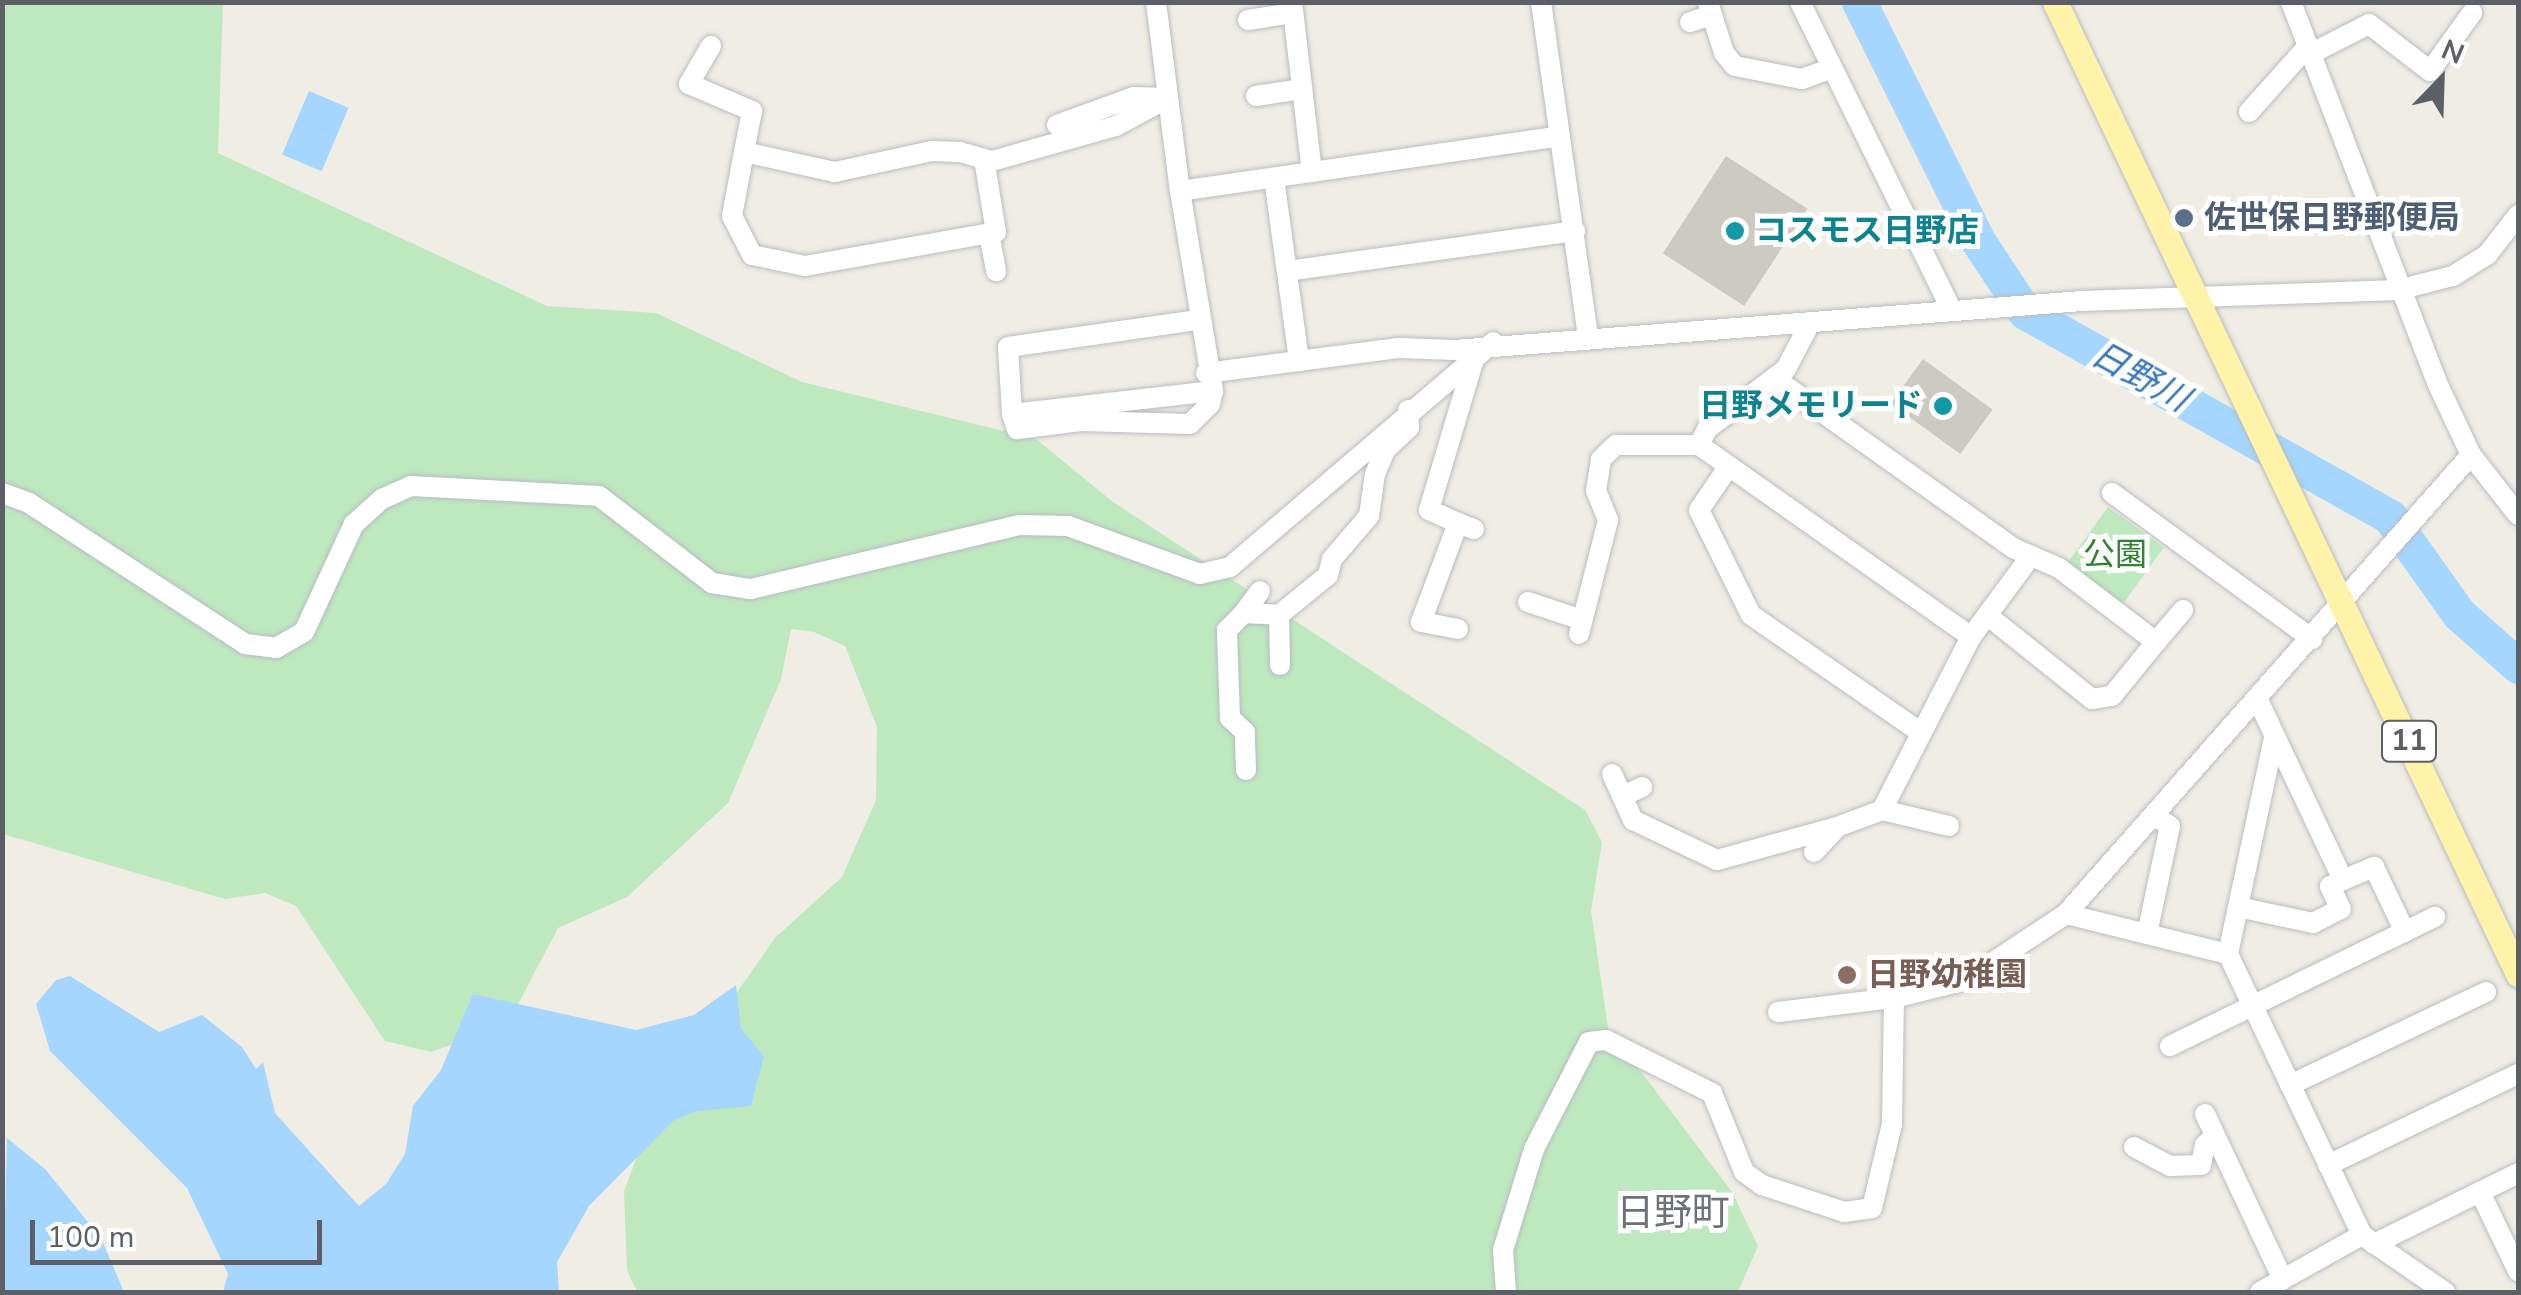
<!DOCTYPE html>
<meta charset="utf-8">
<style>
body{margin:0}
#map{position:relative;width:2521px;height:1295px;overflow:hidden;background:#f0ede4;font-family:"Nunito Sans","Noto Sans JP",sans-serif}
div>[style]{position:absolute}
.green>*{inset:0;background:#bee9bf;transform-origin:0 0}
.water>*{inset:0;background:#a4d6ff;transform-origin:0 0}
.river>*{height:35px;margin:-17.5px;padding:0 17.5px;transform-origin:17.5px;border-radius:17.5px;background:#a4d6ff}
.building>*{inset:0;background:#cdcac3;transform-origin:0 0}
.roads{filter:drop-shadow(0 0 2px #b9bcc1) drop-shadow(0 0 2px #b9bcc1)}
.minor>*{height:20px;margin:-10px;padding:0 10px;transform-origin:10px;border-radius:10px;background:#fff}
.major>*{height:25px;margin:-12.5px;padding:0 12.5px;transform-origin:12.5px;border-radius:12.5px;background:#fff2a9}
.dots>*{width:28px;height:28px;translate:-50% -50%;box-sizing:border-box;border:5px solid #fff;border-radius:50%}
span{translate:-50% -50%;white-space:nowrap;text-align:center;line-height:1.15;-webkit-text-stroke:10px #fff;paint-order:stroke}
.shield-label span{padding:2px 8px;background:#fff;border:2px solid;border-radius:8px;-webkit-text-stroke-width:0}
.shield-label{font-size:30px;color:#5c6066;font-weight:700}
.service-label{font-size:32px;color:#4e5e75;font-weight:700}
.left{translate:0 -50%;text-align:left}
.culture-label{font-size:32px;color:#0d838f;font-weight:700}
.right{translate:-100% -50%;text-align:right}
.park-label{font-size:32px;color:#2d8332}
.education-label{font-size:32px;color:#785e54;font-weight:700}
.water-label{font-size:35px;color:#3876ba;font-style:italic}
.quarter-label{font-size:38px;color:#6d7278}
.frame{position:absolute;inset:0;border:5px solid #5c6066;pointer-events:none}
.north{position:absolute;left:2391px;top:30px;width:100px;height:100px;-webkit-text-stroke:8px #fff;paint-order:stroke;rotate:23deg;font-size:28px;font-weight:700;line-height:40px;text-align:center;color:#5c6066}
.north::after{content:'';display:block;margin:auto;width:35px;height:45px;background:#5c6066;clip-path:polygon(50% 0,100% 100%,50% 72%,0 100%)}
.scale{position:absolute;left:30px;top:1220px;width:292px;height:45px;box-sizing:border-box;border:5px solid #5c6066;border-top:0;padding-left:12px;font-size:30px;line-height:35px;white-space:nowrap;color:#5c6066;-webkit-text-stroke:8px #fff;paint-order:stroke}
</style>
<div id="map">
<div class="green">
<i style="clip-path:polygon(2px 3px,223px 3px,218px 153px,547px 306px,656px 313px,802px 382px,1036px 439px,1113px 502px,1585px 810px,1602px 842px,1591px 911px,1608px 1028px,1732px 1192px,1758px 1246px,1738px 1292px,637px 1292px,627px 1270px,624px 1191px,656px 1108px,775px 938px,842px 877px,876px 800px,877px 727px,845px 646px,814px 632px,791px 629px,781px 679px,728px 803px,627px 897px,558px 928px,507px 1025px,431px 1052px,385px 1041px,296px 906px,265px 893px,225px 899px,3px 834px)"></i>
<i style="left:2108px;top:507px;width:69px;height:69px;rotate:36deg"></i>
</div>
<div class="water">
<i style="left:309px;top:91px;width:43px;height:69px;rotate:23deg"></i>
<i style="clip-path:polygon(70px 976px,159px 1032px,202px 1015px,242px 1047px,256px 1069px,263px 1062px,275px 1113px,359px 1206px,386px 1184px,405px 1154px,413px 1106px,441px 1070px,473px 994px,636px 1030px,694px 1015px,736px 985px,741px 1029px,764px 1056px,751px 1106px,697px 1111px,673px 1121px,589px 1206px,557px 1262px,559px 1292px,223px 1292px,228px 1274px,187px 1188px,50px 1051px,36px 1004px,56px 980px)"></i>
<i style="clip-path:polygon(7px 1138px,45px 1169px,101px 1238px,124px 1292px,3px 1292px)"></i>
</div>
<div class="river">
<i style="left:1859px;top:2px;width:267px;rotate:63.5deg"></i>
<i style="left:1978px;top:241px;width:85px;rotate:56.5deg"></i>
<i style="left:2025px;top:312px;width:419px;rotate:29.3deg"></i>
<i style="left:2390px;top:517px;width:119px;rotate:54.6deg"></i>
<i style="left:2459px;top:614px;width:79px;rotate:41.4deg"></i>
</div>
<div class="building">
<i style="left:1726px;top:156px;width:97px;height:116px;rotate:33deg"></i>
<i style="left:1923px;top:359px;width:86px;height:55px;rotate:36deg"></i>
</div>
<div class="roads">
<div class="minor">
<i style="left:1156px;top:2px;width:191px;rotate:82.8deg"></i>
<i style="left:1180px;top:191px;width:380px;rotate:-8.2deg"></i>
<i style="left:1292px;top:2px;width:171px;rotate:83.3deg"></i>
<i style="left:1541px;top:2px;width:337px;rotate:82deg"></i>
<i style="left:1708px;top:2px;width:53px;rotate:72.6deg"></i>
<i style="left:1724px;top:53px;width:17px;rotate:50deg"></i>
<i style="left:1735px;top:66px;width:68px;rotate:11deg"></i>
<i style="left:1802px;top:79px;width:32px;rotate:-20deg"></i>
<i style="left:1800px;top:2px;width:344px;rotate:63.8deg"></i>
<i style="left:2291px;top:2px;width:412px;rotate:69deg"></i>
<i style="left:2439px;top:387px;width:75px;rotate:64.8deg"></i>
<i style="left:2471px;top:455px;width:76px;rotate:51.9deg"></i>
<i style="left:1248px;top:20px;width:46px;rotate:-8.8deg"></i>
<i style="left:1690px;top:22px;width:23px;rotate:-18deg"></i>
<i style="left:711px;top:46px;width:44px;rotate:120.1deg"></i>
<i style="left:689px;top:84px;width:69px;rotate:23.2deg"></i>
<i style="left:752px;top:111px;width:42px;rotate:101deg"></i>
<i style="left:2310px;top:54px;width:66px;rotate:-27deg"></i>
<i style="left:2369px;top:24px;width:77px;rotate:37.6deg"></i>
<i style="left:2430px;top:71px;width:72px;rotate:-54.1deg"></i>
<i style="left:1256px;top:96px;width:47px;rotate:-8.7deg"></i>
<i style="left:2249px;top:112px;width:87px;rotate:-48.3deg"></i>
<i style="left:1057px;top:125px;width:82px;rotate:-20deg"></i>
<i style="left:1134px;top:97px;width:32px;rotate:2deg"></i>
<i style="left:984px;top:159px;width:74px;rotate:80.7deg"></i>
<i style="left:996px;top:232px;width:194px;rotate:169.9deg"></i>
<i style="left:805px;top:266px;width:54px;rotate:-168.3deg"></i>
<i style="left:752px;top:255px;width:44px;rotate:-117.1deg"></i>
<i style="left:732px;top:216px;width:65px;rotate:-79.4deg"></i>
<i style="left:744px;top:152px;width:93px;rotate:12.4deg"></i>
<i style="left:835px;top:172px;width:99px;rotate:-12.2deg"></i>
<i style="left:932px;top:151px;width:28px;rotate:2deg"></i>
<i style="left:960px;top:152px;width:25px;rotate:16deg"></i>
<i style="left:984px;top:159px;width:8px;rotate:14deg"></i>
<i style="left:992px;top:161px;width:129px;rotate:-15.8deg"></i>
<i style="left:1116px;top:126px;width:59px;rotate:-28.3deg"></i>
<i style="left:1274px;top:178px;width:185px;rotate:82.2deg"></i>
<i style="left:1180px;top:191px;width:203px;rotate:80.6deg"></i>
<i style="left:1213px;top:391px;width:202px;rotate:173.5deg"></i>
<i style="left:1012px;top:414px;width:67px;rotate:-93.4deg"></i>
<i style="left:1008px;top:347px;width:192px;rotate:-8.1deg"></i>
<i style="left:989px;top:234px;width:38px;rotate:79deg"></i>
<i style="left:1287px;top:271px;width:291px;rotate:-7.9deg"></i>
<i style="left:1810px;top:323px;width:52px;rotate:117.6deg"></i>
<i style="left:1786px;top:369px;width:15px;rotate:143deg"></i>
<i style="left:1774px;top:378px;width:293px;rotate:35.4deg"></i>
<i style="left:2013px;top:548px;width:50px;rotate:23.5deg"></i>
<i style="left:2059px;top:568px;width:122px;rotate:37.3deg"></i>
<i style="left:2156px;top:642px;width:42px;rotate:-49.8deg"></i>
<i style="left:1206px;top:373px;width:194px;rotate:-7.4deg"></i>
<i style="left:1398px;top:348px;width:57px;rotate:2deg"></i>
<i style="left:1455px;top:350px;width:629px;rotate:-4.47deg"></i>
<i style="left:2082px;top:301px;width:316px;rotate:-2deg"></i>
<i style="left:2398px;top:290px;width:57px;rotate:-14.3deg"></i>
<i style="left:2453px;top:276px;width:40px;rotate:-32deg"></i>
<i style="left:2487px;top:255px;width:51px;rotate:-52.2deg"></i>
<i style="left:1012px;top:414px;width:16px;rotate:72deg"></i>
<i style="left:1017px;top:429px;width:64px;rotate:-7.1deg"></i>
<i style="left:1081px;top:421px;width:109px;rotate:1.6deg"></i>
<i style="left:1190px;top:424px;width:28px;rotate:-45deg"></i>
<i style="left:1210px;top:404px;width:13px;rotate:-77deg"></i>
<i style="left:1699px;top:445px;width:333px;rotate:35.2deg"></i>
<i style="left:1971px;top:637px;width:101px;rotate:-53.5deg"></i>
<i style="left:1729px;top:466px;width:53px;rotate:124.3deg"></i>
<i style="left:1699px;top:510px;width:117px;rotate:63.7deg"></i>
<i style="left:1751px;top:615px;width:206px;rotate:34.7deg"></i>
<i style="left:2px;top:493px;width:29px;rotate:20deg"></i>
<i style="left:29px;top:503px;width:258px;rotate:33.1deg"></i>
<i style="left:245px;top:644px;width:31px;rotate:7deg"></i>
<i style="left:276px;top:648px;width:32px;rotate:-30deg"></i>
<i style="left:304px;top:632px;width:119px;rotate:-65.2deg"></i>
<i style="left:354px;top:524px;width:38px;rotate:-42deg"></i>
<i style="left:382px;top:499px;width:32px;rotate:-24deg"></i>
<i style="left:411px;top:486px;width:188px;rotate:3deg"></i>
<i style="left:599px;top:496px;width:143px;rotate:37.6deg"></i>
<i style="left:712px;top:583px;width:39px;rotate:9deg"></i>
<i style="left:751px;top:589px;width:277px;rotate:-13.4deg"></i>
<i style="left:1020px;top:525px;width:48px;rotate:1.2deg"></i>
<i style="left:1068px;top:526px;width:140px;rotate:20deg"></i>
<i style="left:1200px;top:574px;width:31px;rotate:-13deg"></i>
<i style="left:1230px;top:567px;width:346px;rotate:-40.5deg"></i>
<i style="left:2112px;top:493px;width:248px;rotate:36.1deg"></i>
<i style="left:1458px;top:523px;width:32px;rotate:-156deg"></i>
<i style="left:1429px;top:510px;width:161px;rotate:-73.4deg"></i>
<i style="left:1528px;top:602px;width:57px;rotate:18.4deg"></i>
<i style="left:1244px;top:613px;width:27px;rotate:-54deg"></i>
<i style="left:1987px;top:615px;width:134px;rotate:38.7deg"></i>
<i style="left:2092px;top:699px;width:20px;rotate:-9deg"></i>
<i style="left:2112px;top:696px;width:70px;rotate:-50.8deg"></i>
<i style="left:1458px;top:629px;width:38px;rotate:-169deg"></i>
<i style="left:1421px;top:622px;width:106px;rotate:-69.5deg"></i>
<i style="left:1458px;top:523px;width:17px;rotate:21deg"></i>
<i style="left:1579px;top:634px;width:118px;rotate:-75.7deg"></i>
<i style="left:1608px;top:520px;width:31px;rotate:-112deg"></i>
<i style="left:1596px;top:491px;width:32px;rotate:-81deg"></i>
<i style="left:1601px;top:459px;width:21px;rotate:-43deg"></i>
<i style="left:1616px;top:445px;width:83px"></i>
<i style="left:1699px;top:445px;width:18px;rotate:-63deg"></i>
<i style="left:1707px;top:429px;width:84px;rotate:-37.3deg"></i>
<i style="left:1280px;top:665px;width:50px;rotate:-91.1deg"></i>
<i style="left:1279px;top:615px;width:63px;rotate:-39.2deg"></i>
<i style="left:1328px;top:575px;width:16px;rotate:-76deg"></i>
<i style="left:1332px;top:559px;width:57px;rotate:-49.3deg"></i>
<i style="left:1369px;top:516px;width:42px;rotate:-81.9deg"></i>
<i style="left:1375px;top:474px;width:26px;rotate:-67deg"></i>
<i style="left:1385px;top:450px;width:33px;rotate:-43deg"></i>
<i style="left:1409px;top:428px;width:18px;rotate:-93deg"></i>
<i style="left:1246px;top:770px;width:38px;rotate:-92deg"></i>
<i style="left:1245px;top:732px;width:21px;rotate:-137deg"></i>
<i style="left:1230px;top:718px;width:88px;rotate:-92deg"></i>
<i style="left:1227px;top:630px;width:24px;rotate:-45deg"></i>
<i style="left:1244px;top:613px;width:35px;rotate:3deg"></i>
<i style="left:1612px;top:774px;width:51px;rotate:65.5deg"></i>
<i style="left:1633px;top:820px;width:93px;rotate:25.5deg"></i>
<i style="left:1717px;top:860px;width:124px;rotate:-15.4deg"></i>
<i style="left:1622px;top:796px;width:22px;rotate:-24deg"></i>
<i style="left:1949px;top:826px;width:69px;rotate:-166.6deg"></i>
<i style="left:1882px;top:810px;width:195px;rotate:-62.8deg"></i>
<i style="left:1814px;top:852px;width:34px;rotate:-47deg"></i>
<i style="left:1837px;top:827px;width:48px;rotate:-20.7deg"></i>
<i style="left:2343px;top:880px;width:34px;rotate:-23deg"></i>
<i style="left:2374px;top:867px;width:72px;rotate:64.5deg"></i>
<i style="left:2238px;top:907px;width:77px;rotate:12deg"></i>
<i style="left:2313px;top:923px;width:31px;rotate:-27deg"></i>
<i style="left:2341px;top:909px;width:25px;rotate:-116deg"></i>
<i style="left:2330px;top:886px;width:14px;rotate:-25deg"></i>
<i style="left:2343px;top:880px;width:197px;rotate:-115.3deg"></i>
<i style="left:2066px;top:914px;width:167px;rotate:13.9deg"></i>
<i style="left:2228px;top:954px;width:311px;rotate:64.5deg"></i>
<i style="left:2362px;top:1235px;width:101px;rotate:34.5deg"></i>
<i style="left:2147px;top:934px;width:110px;rotate:-78deg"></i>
<i style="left:2170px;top:826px;width:18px;rotate:-146deg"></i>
<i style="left:2228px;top:954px;width:222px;rotate:-78deg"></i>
<i style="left:1778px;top:1012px;width:117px;rotate:-6.9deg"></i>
<i style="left:1894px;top:998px;width:74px;rotate:-14deg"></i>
<i style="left:1966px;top:980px;width:120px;rotate:-33.4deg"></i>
<i style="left:2066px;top:914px;width:612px;rotate:-48.58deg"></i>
<i style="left:2170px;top:1046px;width:295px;rotate:-26deg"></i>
<i style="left:2290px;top:1085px;width:217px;rotate:-25.4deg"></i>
<i style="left:2205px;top:1114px;width:183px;rotate:64.8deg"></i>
<i style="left:2134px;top:1147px;width:41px;rotate:27.8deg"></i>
<i style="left:2170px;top:1166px;width:31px;rotate:-2deg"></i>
<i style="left:2201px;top:1165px;width:20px;rotate:-79deg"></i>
<i style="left:2205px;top:1145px;width:13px;rotate:-42deg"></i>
<i style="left:2328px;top:1165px;width:211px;rotate:-25.6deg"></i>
<i style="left:2480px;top:1192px;width:88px;rotate:64.3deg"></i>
<i style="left:2374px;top:1244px;width:161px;rotate:-26.2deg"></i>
<i style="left:1506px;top:1292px;width:42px;rotate:-94.1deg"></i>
<i style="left:1503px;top:1250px;width:106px;rotate:-72.9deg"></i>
<i style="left:1534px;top:1149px;width:120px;rotate:-62.8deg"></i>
<i style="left:1589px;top:1042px;width:17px;rotate:-7deg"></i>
<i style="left:1606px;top:1040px;width:119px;rotate:26.6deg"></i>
<i style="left:1712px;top:1093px;width:85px;rotate:67.9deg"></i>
<i style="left:1744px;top:1172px;width:22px;rotate:36deg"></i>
<i style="left:1762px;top:1185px;width:86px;rotate:18.2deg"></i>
<i style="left:1844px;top:1212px;width:28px;rotate:-8deg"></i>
<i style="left:1872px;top:1208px;width:86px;rotate:-76.6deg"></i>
<i style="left:1892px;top:1124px;width:126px;rotate:-89.1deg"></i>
<i style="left:2260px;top:1292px;width:117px;rotate:-29.2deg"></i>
</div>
<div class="major">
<i style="left:2055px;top:2px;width:1077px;rotate:64.53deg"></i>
</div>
</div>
<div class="dots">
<i style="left:2184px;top:218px;background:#5c6f8a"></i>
<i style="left:1735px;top:231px;background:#0f9aa8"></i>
<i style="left:1943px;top:406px;background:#0f9aa8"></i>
<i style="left:1847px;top:975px;background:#8d6e63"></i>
</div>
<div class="shield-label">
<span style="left:2409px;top:741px">11</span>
</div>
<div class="service-label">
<span class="left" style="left:2204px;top:218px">佐世保日野郵便局</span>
</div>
<div class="culture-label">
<span class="left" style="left:1755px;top:231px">コスモス日野店</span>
<span class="right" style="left:1923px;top:406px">日野メモリード</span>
</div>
<div class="park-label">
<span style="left:2115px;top:555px">公園</span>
</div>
<div class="education-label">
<span class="left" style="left:1867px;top:975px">日野幼稚園</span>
</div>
<div class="water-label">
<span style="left:2140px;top:377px;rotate:29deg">日野川</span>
</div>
<div class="quarter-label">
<span style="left:1673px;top:1213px">日野町</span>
</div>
<div class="frame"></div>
<div class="north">N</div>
<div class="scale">100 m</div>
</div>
